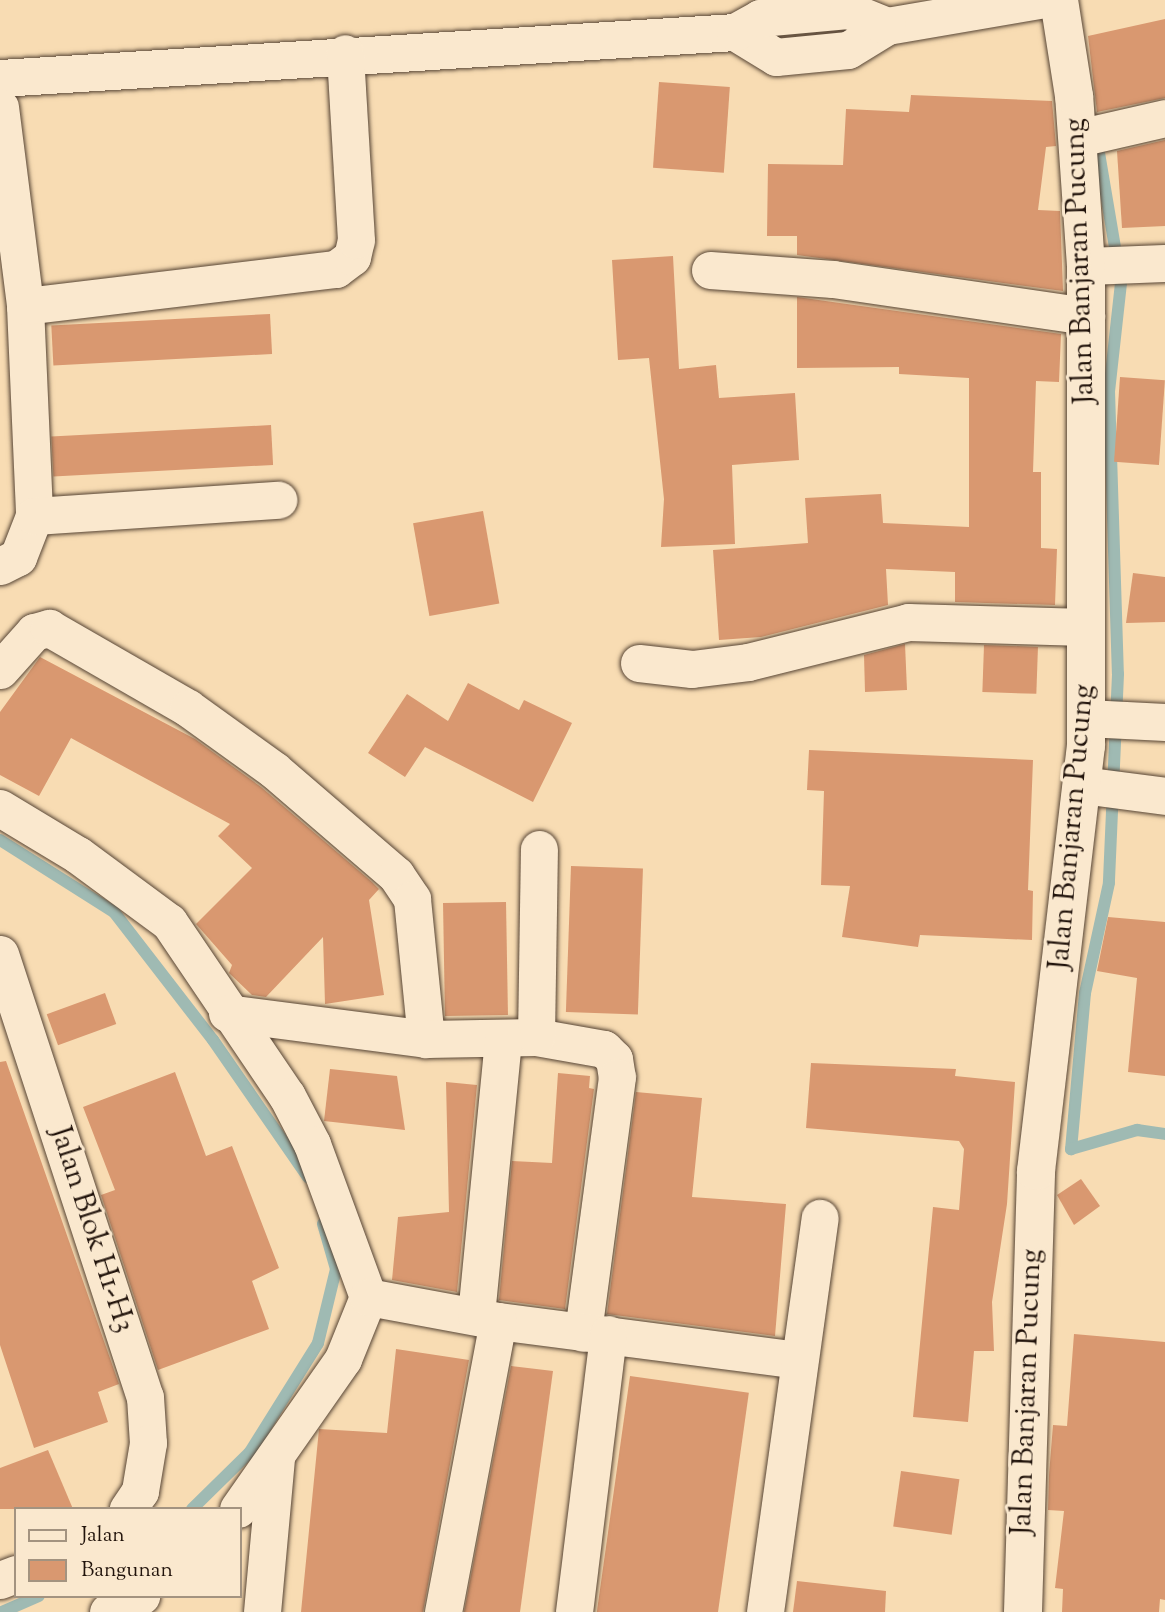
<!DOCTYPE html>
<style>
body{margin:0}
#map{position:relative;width:1165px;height:1612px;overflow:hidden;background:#f8dcb3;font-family:"Sorts Mill Goudy",serif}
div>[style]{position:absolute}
.stream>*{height:12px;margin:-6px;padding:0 6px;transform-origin:6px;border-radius:6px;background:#9fbab3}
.building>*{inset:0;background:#d99870;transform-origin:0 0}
.roads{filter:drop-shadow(0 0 2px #574535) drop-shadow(0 0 2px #574535)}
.street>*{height:37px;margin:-18.5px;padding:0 18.5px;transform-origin:18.5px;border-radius:18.5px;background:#fae8ce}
.secondary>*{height:38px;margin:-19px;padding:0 19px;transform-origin:19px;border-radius:19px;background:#fae8ce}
span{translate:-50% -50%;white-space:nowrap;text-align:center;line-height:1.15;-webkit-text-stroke:6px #fae8ce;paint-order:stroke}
.street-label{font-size:30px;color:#21130b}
.legend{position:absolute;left:14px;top:1507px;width:228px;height:91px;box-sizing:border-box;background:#fae8ce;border:2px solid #a39380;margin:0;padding:9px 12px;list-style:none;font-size:21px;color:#21130b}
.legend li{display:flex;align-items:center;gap:14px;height:35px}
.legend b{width:35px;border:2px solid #a39380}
</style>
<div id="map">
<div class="stream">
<i style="left:1096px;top:135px;width:150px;rotate:80.4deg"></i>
<i style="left:1121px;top:283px;width:109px;rotate:96.3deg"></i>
<i style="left:1109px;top:391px;width:283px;rotate:88.2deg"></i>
<i style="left:1118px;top:674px;width:209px;rotate:92.5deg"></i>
<i style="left:1109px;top:883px;width:113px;rotate:102.3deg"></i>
<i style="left:1085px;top:993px;width:157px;rotate:95.1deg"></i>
<i style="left:1071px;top:1149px;width:69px;rotate:-16.1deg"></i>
<i style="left:1137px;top:1130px;width:28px;rotate:8deg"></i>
<i style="left:0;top:840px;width:135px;rotate:32.3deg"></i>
<i style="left:114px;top:912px;width:162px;rotate:52.3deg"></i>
<i style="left:213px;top:1040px;width:167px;rotate:55.3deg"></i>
<i style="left:192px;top:1509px;width:81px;rotate:-44.5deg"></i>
<i style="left:250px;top:1452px;width:128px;rotate:-58deg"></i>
<i style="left:318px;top:1343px;width:76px;rotate:-76.3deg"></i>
<i style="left:336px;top:1269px;width:47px;rotate:-106.1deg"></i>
<i style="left:2px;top:1612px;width:40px;rotate:-23.4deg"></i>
</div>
<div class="building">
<i style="clip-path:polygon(1165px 19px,1165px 98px,1097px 112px,1088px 36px)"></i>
<i style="left:659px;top:82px;width:71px;height:86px;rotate:4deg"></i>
<i style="clip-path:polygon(911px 95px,1052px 101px,1056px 146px,1046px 147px,1038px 210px,1060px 211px,1063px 291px,797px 255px,797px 236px,767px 236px,768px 164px,843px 165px,846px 109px,909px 112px)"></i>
<i style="clip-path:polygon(1165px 140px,1165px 226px,1122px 228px,1117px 151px)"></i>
<i style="clip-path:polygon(673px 256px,679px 369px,716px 365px,719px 398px,795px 393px,799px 460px,732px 465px,735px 544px,661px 547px,664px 499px,649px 358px,618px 360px,612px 260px)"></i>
<i style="clip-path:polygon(797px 297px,1061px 334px,1059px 382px,1036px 381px,1033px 472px,1041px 472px,1041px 548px,1057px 549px,1055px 605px,955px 602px,955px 572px,886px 569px,888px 605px,761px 637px,719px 640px,713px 550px,808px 543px,805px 498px,881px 494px,883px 523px,969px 527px,969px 378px,899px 374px,899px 367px,797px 368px)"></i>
<i style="left:270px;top:314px;width:40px;height:219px;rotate:87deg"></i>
<i style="left:1120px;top:377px;width:45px;height:85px;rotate:4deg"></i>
<i style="left:271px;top:425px;width:40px;height:220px;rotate:87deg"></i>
<i style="left:483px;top:511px;width:94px;height:71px;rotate:80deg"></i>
<i style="clip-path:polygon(1133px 573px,1165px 577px,1165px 622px,1126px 623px)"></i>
<i style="clip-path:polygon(905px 644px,907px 690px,865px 692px,864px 655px)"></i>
<i style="left:984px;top:645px;width:54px;height:47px;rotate:2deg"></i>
<i style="clip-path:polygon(40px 657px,195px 739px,261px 787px,372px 882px,379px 889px,369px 900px,384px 995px,325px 1004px,323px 937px,266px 997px,252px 995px,229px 973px,232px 965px,196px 924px,252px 868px,218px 836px,230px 824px,71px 738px,39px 796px,0 775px,0 712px)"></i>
<i style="clip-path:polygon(468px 683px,519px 710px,524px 700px,572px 723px,533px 802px,425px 747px,405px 777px,368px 753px,407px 694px,448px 721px)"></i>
<i style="clip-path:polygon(809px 750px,1033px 760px,1028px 890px,1033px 891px,1032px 940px,920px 935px,918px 947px,842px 937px,850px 886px,821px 885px,824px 791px,807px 790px)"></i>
<i style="left:571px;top:866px;width:72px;height:146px;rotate:2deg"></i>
<i style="left:506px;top:902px;width:113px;height:63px;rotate:89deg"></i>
<i style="clip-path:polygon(1108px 917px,1165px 922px,1165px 1076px,1128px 1072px,1137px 978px,1097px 971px)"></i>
<i style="left:105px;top:993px;width:33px;height:62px;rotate:70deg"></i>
<i style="clip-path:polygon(6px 1061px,119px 1384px,98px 1392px,108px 1422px,34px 1448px,0 1345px,0 1062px)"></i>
<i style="clip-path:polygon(811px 1063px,956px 1069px,955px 1076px,1015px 1082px,1007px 1204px,992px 1302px,994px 1351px,974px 1351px,968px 1422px,913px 1417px,933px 1207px,959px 1210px,964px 1149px,959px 1141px,806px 1128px)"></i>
<i style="clip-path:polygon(330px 1069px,397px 1076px,405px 1130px,324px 1121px)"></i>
<i style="clip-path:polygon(175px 1072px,206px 1156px,232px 1146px,279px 1268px,252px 1281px,269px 1329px,158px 1370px,101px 1195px,115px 1190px,83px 1107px)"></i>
<i style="clip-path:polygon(558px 1073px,590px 1076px,589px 1088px,594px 1089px,565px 1309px,499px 1300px,512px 1161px,552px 1163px)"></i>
<i style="clip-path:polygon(446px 1082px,477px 1085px,457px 1292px,392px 1280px,398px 1217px,449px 1212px)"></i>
<i style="clip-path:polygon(636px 1092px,702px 1098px,692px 1197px,786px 1204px,775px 1336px,607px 1314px)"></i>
<i style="clip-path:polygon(1081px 1179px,1100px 1206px,1074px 1225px,1057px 1195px)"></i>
<i style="clip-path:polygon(1074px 1334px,1165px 1342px,1165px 1600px,1160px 1599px,1159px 1612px,1062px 1612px,1063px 1589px,1055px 1588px,1064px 1511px,1048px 1510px,1049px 1475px,1053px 1425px,1067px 1426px)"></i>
<i style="clip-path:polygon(396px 1349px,469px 1360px,423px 1612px,301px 1612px,319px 1429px,387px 1433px)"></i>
<i style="clip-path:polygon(511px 1366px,553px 1371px,520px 1612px,464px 1612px)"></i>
<i style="left:630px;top:1376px;width:120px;height:239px;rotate:8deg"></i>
<i style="clip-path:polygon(48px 1450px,73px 1509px,0 1509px,0 1468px)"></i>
<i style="left:901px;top:1471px;width:59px;height:56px;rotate:8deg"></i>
<i style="clip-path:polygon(797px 1581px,886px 1591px,885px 1612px,793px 1612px)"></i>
</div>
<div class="roads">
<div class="street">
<i style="left:735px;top:32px;width:48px;rotate:31.4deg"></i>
<i style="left:776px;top:57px;width:72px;rotate:-5.6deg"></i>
<i style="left:848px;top:50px;width:46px;rotate:-31.6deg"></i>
<i style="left:887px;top:26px;width:154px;rotate:-9.7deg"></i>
<i style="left:0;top:78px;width:736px;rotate:-3.58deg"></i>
<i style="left:735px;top:32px;width:29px;rotate:-29deg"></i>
<i style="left:760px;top:18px;width:88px;rotate:-5.2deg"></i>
<i style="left:848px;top:10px;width:42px;rotate:22.3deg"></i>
<i style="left:0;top:107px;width:201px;rotate:82.8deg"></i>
<i style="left:25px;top:306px;width:210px;rotate:87.5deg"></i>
<i style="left:34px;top:516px;width:44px;rotate:111.3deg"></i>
<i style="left:18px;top:557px;width:20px;rotate:153deg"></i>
<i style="left:1078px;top:138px;width:89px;rotate:-12.9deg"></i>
<i style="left:1086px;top:266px;width:79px;rotate:-2.2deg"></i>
<i style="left:710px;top:270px;width:123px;rotate:4.2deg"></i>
<i style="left:833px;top:279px;width:256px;rotate:8.3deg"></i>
<i style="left:25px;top:306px;width:313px;rotate:-6.8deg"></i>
<i style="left:336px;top:269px;width:20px;rotate:-37deg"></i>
<i style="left:352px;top:257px;width:17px;rotate:-77deg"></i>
<i style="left:356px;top:240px;width:187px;rotate:-93.4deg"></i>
<i style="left:34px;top:516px;width:245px;rotate:-3.8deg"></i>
<i style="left:639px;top:663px;width:53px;rotate:6.5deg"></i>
<i style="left:692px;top:669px;width:56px;rotate:-7.1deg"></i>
<i style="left:748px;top:662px;width:165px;rotate:-14deg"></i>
<i style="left:908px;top:622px;width:178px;rotate:1.6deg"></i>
<i style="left:0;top:670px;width:51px;rotate:-48.2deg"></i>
<i style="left:34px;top:632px;width:16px;rotate:-15deg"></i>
<i style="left:49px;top:628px;width:160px;rotate:29.9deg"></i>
<i style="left:188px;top:708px;width:106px;rotate:35.8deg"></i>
<i style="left:274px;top:770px;width:161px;rotate:40.7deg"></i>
<i style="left:396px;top:875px;width:29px;rotate:56deg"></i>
<i style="left:412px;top:899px;width:141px;rotate:84.3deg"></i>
<i style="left:1086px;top:718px;width:79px;rotate:2.9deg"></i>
<i style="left:1082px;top:785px;width:84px;rotate:7.5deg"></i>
<i style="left:0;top:808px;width:91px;rotate:31.1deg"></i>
<i style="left:78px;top:855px;width:113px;rotate:36.4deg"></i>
<i style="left:169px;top:922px;width:210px;rotate:55.9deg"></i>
<i style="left:287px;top:1096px;width:54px;rotate:62.5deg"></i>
<i style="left:312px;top:1144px;width:163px;rotate:69.9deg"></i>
<i style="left:368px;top:1297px;width:67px;rotate:112deg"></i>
<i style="left:343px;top:1359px;width:183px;rotate:125deg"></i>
<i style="left:0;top:954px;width:466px;rotate:71.9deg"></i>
<i style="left:145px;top:1397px;width:46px;rotate:86.3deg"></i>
<i style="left:148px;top:1443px;width:49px;rotate:99.5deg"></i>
<i style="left:140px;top:1491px;width:22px;rotate:124deg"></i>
<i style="left:227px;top:1013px;width:201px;rotate:7.4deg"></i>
<i style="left:426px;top:1039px;width:110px;rotate:-1deg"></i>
<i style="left:536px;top:1037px;width:69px;rotate:10deg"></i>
<i style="left:604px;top:1049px;width:14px;rotate:45deg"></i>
<i style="left:614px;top:1059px;width:18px;rotate:81deg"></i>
<i style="left:617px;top:1077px;width:258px;rotate:97.6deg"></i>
<i style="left:536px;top:1037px;width:188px;rotate:-89.1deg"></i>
<i style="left:368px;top:1297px;width:132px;rotate:10.5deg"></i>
<i style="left:498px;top:1321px;width:302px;rotate:7.4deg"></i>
<i style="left:476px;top:1315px;width:278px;rotate:-84.4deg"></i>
<i style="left:0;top:1580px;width:17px;rotate:-21deg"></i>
<i style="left:108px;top:1612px;width:37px;rotate:-26deg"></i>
<i style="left:262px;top:1612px;width:156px;rotate:-84.8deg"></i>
<i style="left:443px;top:1612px;width:296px;rotate:-79.3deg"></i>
<i style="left:574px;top:1612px;width:280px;rotate:-83deg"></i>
<i style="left:765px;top:1612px;width:398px;rotate:-82.1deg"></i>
</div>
<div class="secondary">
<i style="left:1023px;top:1612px;width:441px;rotate:-88.3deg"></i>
<i style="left:1036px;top:1171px;width:428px;rotate:-83.3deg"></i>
<i style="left:1086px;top:746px;width:480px;rotate:-90deg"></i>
<i style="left:1086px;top:266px;width:170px;rotate:-94deg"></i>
<i style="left:1074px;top:96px;width:97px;rotate:-98.9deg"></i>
</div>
</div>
<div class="street-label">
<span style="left:1081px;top:261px;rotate:-92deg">Jalan Banjaran Pucung</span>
<span style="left:1073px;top:827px;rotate:-85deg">Jalan Banjaran Pucung</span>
<span style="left:91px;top:1230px;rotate:72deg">Jalan Blok H1-H3</span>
<span style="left:1028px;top:1392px;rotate:-88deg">Jalan Banjaran Pucung</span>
</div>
<ul class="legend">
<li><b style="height:9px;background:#fae8ce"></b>Jalan</li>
<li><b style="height:19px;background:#d99870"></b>Bangunan</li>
</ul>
</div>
